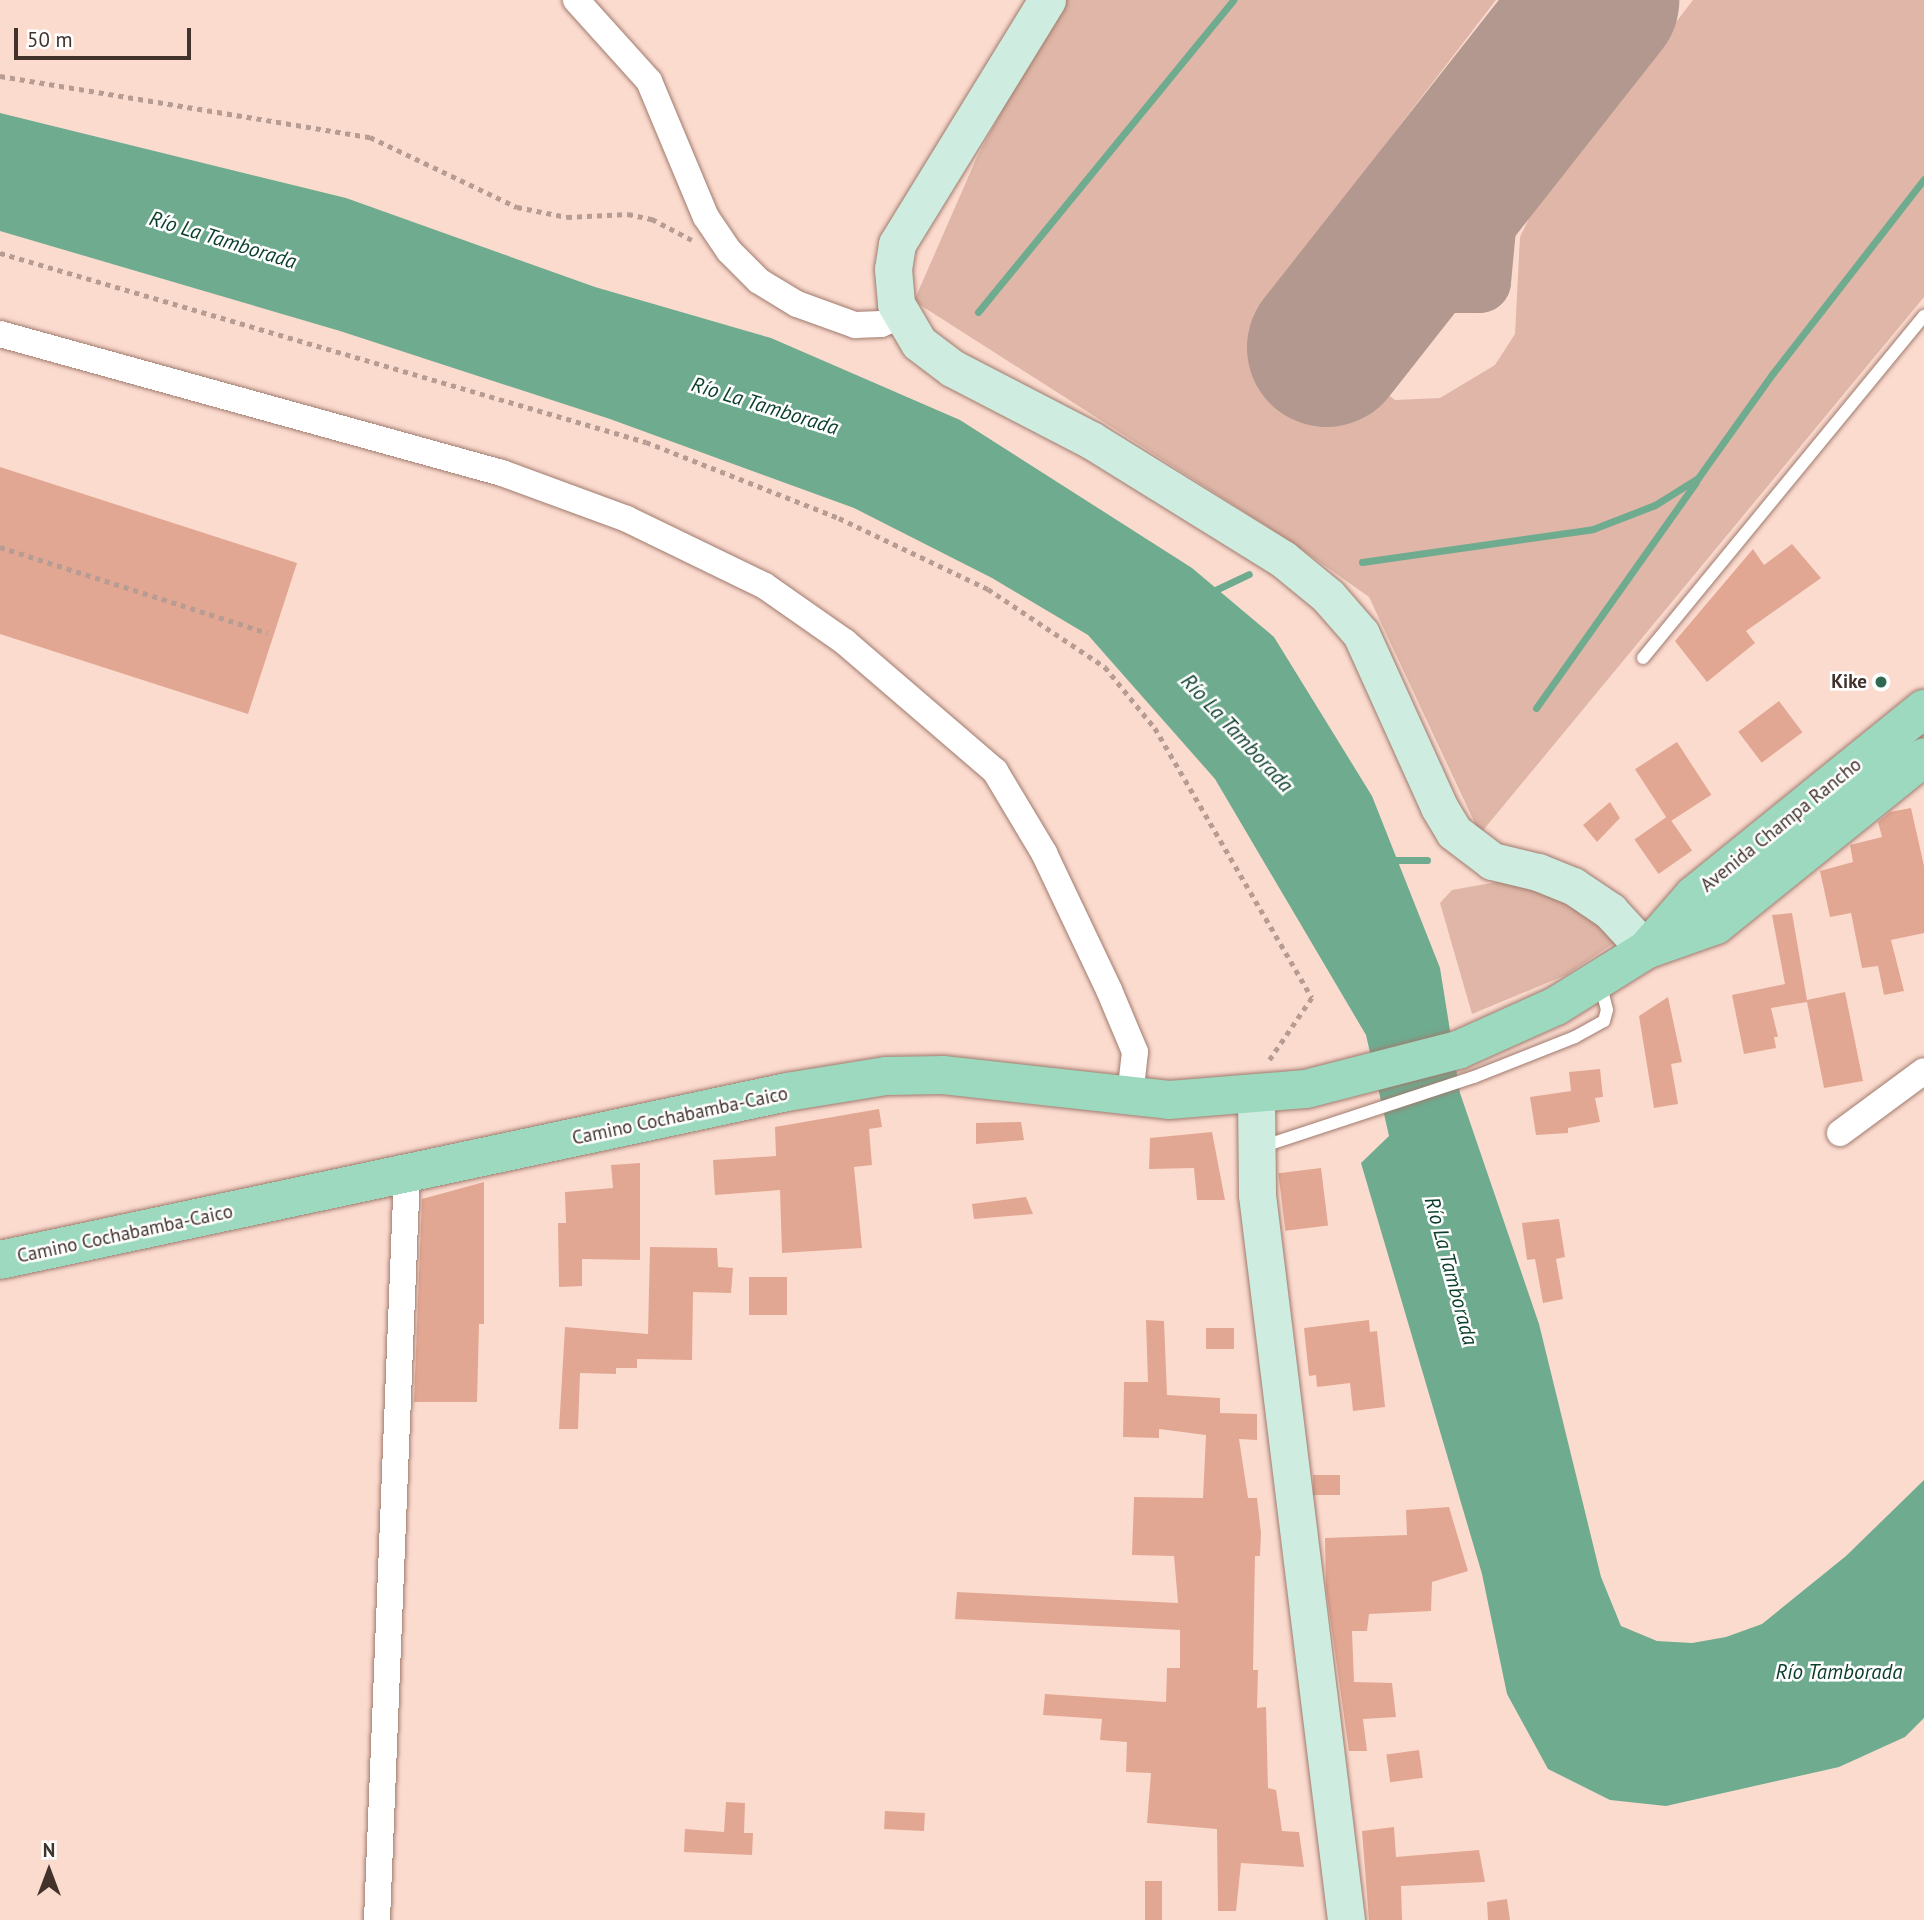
<!DOCTYPE html>
<meta charset="utf-8">
<style>
body{margin:0}
#map{position:relative;width:1924px;height:1920px;overflow:hidden;background:#fcdbcf;font-family:"PT Sans",sans-serif}
div>[style]{position:absolute}
.green>*{inset:0;background:#dfb6a7}
.water>*{inset:0;background:#6fab8f}
.stream>*{height:7px;margin:-3.5px;padding:0 3.5px;transform-origin:3.5px;border-radius:3.5px;background:#6fab8f}
.taxiway>*{height:63px;margin:-31.5px;padding:0 31.5px;transform-origin:31.5px;border-radius:31.5px;background:#b2988e}
.runway>*{height:159px;margin:-79.5px;padding:0 79.5px;transform-origin:79.5px;border-radius:79.5px;background:#b2988e}
.building>*{inset:0;background:#e2a792;transform-origin:0 0}
.path>*{height:4.5px;margin-top:-2.25px;transform-origin:0;background:repeating-linear-gradient(90deg,#b69c92 0 5px,transparent 0 10px)}
.roads{filter:drop-shadow(0 0 2px #9f7b6e) drop-shadow(0 0 2px #9f7b6e)}
.lane>*{height:12px;margin:-6px;padding:0 6px;transform-origin:6px;border-radius:6px;background:#fff}
.street>*{height:26px;margin:-13px;padding:0 13px;transform-origin:13px;border-radius:13px;background:#fff}
.secondary>*{height:37px;margin:-18.5px;padding:0 18.5px;transform-origin:18.5px;border-radius:18.5px;background:#ceecdf}
.primary>*{height:38px;margin:-19px;padding:0 19px;transform-origin:19px;border-radius:19px;background:#9cd9bf}
.dots>*{width:19px;height:19px;translate:-50% -50%;box-sizing:border-box;border:4px solid #fff;border-radius:50%}
span{translate:-50% -50%;white-space:nowrap;text-align:center;line-height:1.15;-webkit-text-stroke:5px #fff;paint-order:stroke}
.poi-label{font-size:19px;color:#41322c;font-weight:700}
.right{translate:-100% -50%;text-align:right}
.street-label{font-size:19px;color:#41322c}
.water-label{font-size:21px;color:#0a3e2b;font-style:italic}
.north{position:absolute;left:14px;top:1836px;width:70px;height:70px;-webkit-text-stroke:5px #fff;paint-order:stroke;rotate:0deg;font-size:19px;font-weight:700;line-height:28px;text-align:center;color:#41322c}
.north::after{content:'';display:block;margin:auto;width:24px;height:32px;background:#41322c;clip-path:polygon(50% 0,100% 100%,50% 72%,0 100%)}
.scale{position:absolute;left:14px;top:28px;width:177px;height:32px;box-sizing:border-box;border:4px solid #41322c;border-top:0;padding-left:9px;font-size:21px;line-height:24px;white-space:nowrap;color:#41322c;-webkit-text-stroke:5px #fff;paint-order:stroke}
</style>
<div id="map">
<div class="green">
<i style="clip-path:polygon(1061px 0,1496px 0,1266px 300px,1395px 400px,1440px 398px,1495px 365px,1515px 334px,1520px 237px,1535px 206px,1693px 0,1924px 0,1924px 297px,1480px 834px,1369px 597px,1290px 541px,914px 301px,977px 157px)"></i>
<i style="clip-path:polygon(1497px 882px,1539px 883px,1599px 914px,1617px 941px,1566px 975px,1472px 1014px,1440px 903px,1452px 890px)"></i>
</div>
<div class="water">
<i style="clip-path:polygon(0 113px,346px 198px,595px 287px,771px 338px,960px 420px,1192px 568px,1274px 637px,1372px 796px,1440px 968px,1460px 1093px,1539px 1324px,1601px 1577px,1621px 1626px,1657px 1641px,1692px 1643px,1726px 1637px,1762px 1624px,1846px 1556px,1924px 1480px,1924px 1718px,1905px 1737px,1839px 1767px,1666px 1806px,1610px 1800px,1548px 1769px,1507px 1694px,1482px 1574px,1361px 1163px,1389px 1136px,1366px 1035px,1215px 779px,1088px 635px,992px 578px,854px 508px,610px 419px,340px 331px,0 231px)"></i>
</div>
<div class="stream">
<i style="left:978px;top:312px;width:403px;rotate:-50.7deg"></i>
<i style="left:1362px;top:562px;width:233px;rotate:-8.1deg"></i>
<i style="left:1593px;top:529px;width:66px;rotate:-21.2deg"></i>
<i style="left:1655px;top:505px;width:51px;rotate:-32.1deg"></i>
<i style="left:1698px;top:478px;width:129px;rotate:-54.5deg"></i>
<i style="left:1773px;top:373px;width:246px;rotate:-52.1deg"></i>
<i style="left:1209px;top:593px;width:44px;rotate:-25.4deg"></i>
<i style="left:1536px;top:708px;width:277px;rotate:-54.7deg"></i>
<i style="left:1389px;top:860px;width:38px"></i>
</div>
<div class="taxiway">
<i style="left:1441px;top:281px;width:38px"></i>
<i style="left:1479px;top:281px;width:129px;rotate:-84.6deg"></i>
<i style="left:1491px;top:153px;width:53px;rotate:-62deg"></i>
</div>
<div class="runway">
<i style="left:1326px;top:347px;width:442px;rotate:-51.8deg"></i>
</div>
<div class="building">
<i style="clip-path:polygon(0 467px,297px 563px,248px 714px,0 634px)"></i>
<i style="clip-path:polygon(1792px 544px,1821px 578px,1746px 631px,1755px 643px,1707px 682px,1675px 641px,1753px 549px,1764px 565px)"></i>
<i style="left:1779px;top:701px;width:39px;height:51px;rotate:53deg"></i>
<i style="left:1677px;top:742px;width:63px;height:50px;rotate:57deg"></i>
<i style="clip-path:polygon(1610px 802px,1620px 818px,1597px 842px,1583px 825px)"></i>
<i style="clip-path:polygon(1911px 808px,1924px 866px,1924px 933px,1891px 940px,1904px 991px,1884px 995px,1878px 966px,1862px 968px,1851px 913px,1830px 917px,1820px 871px,1853px 862px,1850px 845px,1882px 837px,1878px 822px,1890px 812px)"></i>
<i style="left:1668px;top:816px;width:42px;height:41px;rotate:55deg"></i>
<i style="clip-path:polygon(1792px 913px,1807px 1000px,1845px 992px,1863px 1081px,1824px 1088px,1807px 1002px,1771px 1008px,1778px 1037px,1774px 1037px,1776px 1048px,1744px 1054px,1732px 995px,1785px 984px,1772px 915px)"></i>
<i style="clip-path:polygon(1668px 997px,1682px 1062px,1671px 1064px,1678px 1104px,1654px 1108px,1639px 1016px)"></i>
<i style="clip-path:polygon(1600px 1069px,1603px 1097px,1595px 1098px,1600px 1122px,1568px 1128px,1568px 1133px,1536px 1135px,1530px 1097px,1571px 1091px,1569px 1072px)"></i>
<i style="clip-path:polygon(879px 1109px,882px 1127px,869px 1129px,872px 1165px,854px 1167px,862px 1248px,782px 1253px,780px 1190px,715px 1195px,713px 1160px,776px 1156px,775px 1127px)"></i>
<i style="clip-path:polygon(1021px 1122px,1024px 1140px,976px 1144px,976px 1123px)"></i>
<i style="clip-path:polygon(1212px 1132px,1225px 1200px,1197px 1200px,1194px 1168px,1149px 1169px,1150px 1138px)"></i>
<i style="clip-path:polygon(640px 1163px,640px 1260px,582px 1259px,582px 1286px,559px 1287px,558px 1223px,566px 1223px,565px 1192px,613px 1188px,611px 1165px)"></i>
<i style="left:1321px;top:1168px;width:58px;height:43px;rotate:83deg"></i>
<i style="clip-path:polygon(484px 1182px,484px 1324px,479px 1324px,477px 1402px,414px 1402px,422px 1199px)"></i>
<i style="clip-path:polygon(1026px 1197px,1033px 1214px,974px 1219px,972px 1204px)"></i>
<i style="clip-path:polygon(1559px 1219px,1565px 1257px,1556px 1259px,1563px 1299px,1543px 1303px,1535px 1259px,1527px 1260px,1522px 1223px)"></i>
<i style="clip-path:polygon(650px 1247px,717px 1248px,718px 1267px,733px 1268px,731px 1293px,693px 1292px,692px 1360px,637px 1359px,637px 1368px,616px 1368px,616px 1374px,580px 1373px,578px 1429px,559px 1429px,565px 1327px,648px 1334px)"></i>
<i style="left:749px;top:1277px;width:38px;height:38px"></i>
<i style="clip-path:polygon(1146px 1320px,1164px 1321px,1167px 1395px,1220px 1398px,1220px 1413px,1257px 1414px,1257px 1440px,1239px 1439px,1248px 1498px,1257px 1498px,1261px 1533px,1260px 1556px,1255px 1556px,1253px 1670px,1258px 1670px,1257px 1708px,1266px 1707px,1268px 1788px,1276px 1790px,1282px 1831px,1299px 1832px,1304px 1867px,1241px 1863px,1236px 1911px,1218px 1911px,1217px 1829px,1147px 1823px,1151px 1773px,1126px 1772px,1127px 1742px,1100px 1740px,1102px 1719px,1043px 1715px,1045px 1694px,1166px 1702px,1167px 1668px,1180px 1668px,1180px 1630px,955px 1619px,957px 1592px,1178px 1603px,1174px 1556px,1132px 1555px,1134px 1497px,1203px 1498px,1206px 1435px,1159px 1429px,1159px 1438px,1123px 1437px,1124px 1382px,1148px 1382px)"></i>
<i style="clip-path:polygon(1369px 1320px,1370px 1332px,1377px 1331px,1385px 1407px,1353px 1411px,1350px 1383px,1317px 1387px,1316px 1375px,1309px 1376px,1304px 1328px)"></i>
<i style="left:1206px;top:1328px;width:28px;height:21px"></i>
<i style="left:1313px;top:1475px;width:27px;height:20px"></i>
<i style="clip-path:polygon(1449px 1507px,1468px 1571px,1432px 1582px,1431px 1611px,1369px 1614px,1367px 1631px,1352px 1631px,1354px 1682px,1392px 1683px,1396px 1717px,1363px 1719px,1367px 1751px,1349px 1751px,1326px 1588px,1325px 1538px,1407px 1535px,1406px 1510px)"></i>
<i style="left:1419px;top:1750px;width:28px;height:33px;rotate:82deg"></i>
<i style="clip-path:polygon(726px 1802px,745px 1803px,744px 1833px,753px 1833px,752px 1855px,684px 1852px,685px 1829px,724px 1832px)"></i>
<i style="left:885px;top:1811px;width:40px;height:18px;rotate:3deg"></i>
<i style="clip-path:polygon(1394px 1827px,1396px 1857px,1479px 1850px,1485px 1882px,1401px 1886px,1402px 1920px,1369px 1920px,1362px 1831px)"></i>
<i style="left:1145px;top:1881px;width:17px;height:39px"></i>
<i style="clip-path:polygon(1507px 1899px,1510px 1920px,1488px 1920px,1487px 1902px)"></i>
</div>
<div class="path">
<i style="left:0;top:76px;width:375px;rotate:9.4deg"></i>
<i style="left:370px;top:137px;width:163px;rotate:25.5deg"></i>
<i style="left:517px;top:207px;width:51px;rotate:11.3deg"></i>
<i style="left:567px;top:217px;width:61px;rotate:-2.8deg"></i>
<i style="left:628px;top:214px;width:25px;rotate:12deg"></i>
<i style="left:652px;top:219px;width:45px;rotate:27.7deg"></i>
<i style="left:0;top:253px;width:673px;rotate:16.31deg"></i>
<i style="left:646px;top:442px;width:207px;rotate:21.5deg"></i>
<i style="left:839px;top:518px;width:165px;rotate:25.5deg"></i>
<i style="left:988px;top:589px;width:141px;rotate:33.7deg"></i>
<i style="left:1105px;top:667px;width:79px;rotate:50.7deg"></i>
<i style="left:1155px;top:728px;width:312px;rotate:59.8deg"></i>
<i style="left:1312px;top:998px;width:76px;rotate:124.3deg"></i>
<i style="left:0;top:547px;width:281px;rotate:17.8deg"></i>
</div>
<div class="roads">
<div class="lane">
<i style="left:1643px;top:658px;width:443px;rotate:-50.6deg"></i>
<i style="left:1261px;top:1147px;width:224px;rotate:-18.2deg"></i>
<i style="left:1474px;top:1077px;width:109px;rotate:-21.6deg"></i>
<i style="left:1575px;top:1037px;width:33px;rotate:-29deg"></i>
<i style="left:1604px;top:1021px;width:11px;rotate:-75deg"></i>
<i style="left:1607px;top:1010px;width:29px;rotate:-104deg"></i>
</div>
<div class="street">
<i style="left:576px;top:0;width:109px;rotate:48deg"></i>
<i style="left:649px;top:81px;width:147px;rotate:67.3deg"></i>
<i style="left:706px;top:217px;width:41px;rotate:55.9deg"></i>
<i style="left:729px;top:251px;width:42px;rotate:45deg"></i>
<i style="left:759px;top:281px;width:44px;rotate:31.2deg"></i>
<i style="left:797px;top:304px;width:62px;rotate:19.9deg"></i>
<i style="left:855px;top:325px;width:26px;rotate:-2deg"></i>
<i style="left:881px;top:324px;width:24px;rotate:-22deg"></i>
<i style="left:0;top:334px;width:521px;rotate:15.48deg"></i>
<i style="left:502px;top:473px;width:133px;rotate:20.2deg"></i>
<i style="left:627px;top:519px;width:153px;rotate:25.9deg"></i>
<i style="left:765px;top:586px;width:98px;rotate:35deg"></i>
<i style="left:845px;top:642px;width:198px;rotate:40.7deg"></i>
<i style="left:995px;top:771px;width:96px;rotate:59.1deg"></i>
<i style="left:1044px;top:853px;width:152px;rotate:64.6deg"></i>
<i style="left:1109px;top:990px;width:67px;rotate:67.2deg"></i>
<i style="left:1135px;top:1052px;width:44px;rotate:96.5deg"></i>
<i style="left:1840px;top:1133px;width:104px;rotate:-36.4deg"></i>
<i style="left:377px;top:1920px;width:747px;rotate:-87.7deg"></i>
</div>
<div class="secondary">
<i style="left:1047px;top:0;width:286px;rotate:121.6deg"></i>
<i style="left:897px;top:244px;width:25px;rotate:99deg"></i>
<i style="left:893px;top:269px;width:35px;rotate:85deg"></i>
<i style="left:896px;top:304px;width:45px;rotate:59.5deg"></i>
<i style="left:919px;top:343px;width:41px;rotate:37.1deg"></i>
<i style="left:952px;top:368px;width:157px;rotate:27.4deg"></i>
<i style="left:1091px;top:440px;width:226px;rotate:31.8deg"></i>
<i style="left:1283px;top:559px;width:58px;rotate:39.4deg"></i>
<i style="left:1328px;top:596px;width:50px;rotate:49deg"></i>
<i style="left:1361px;top:634px;width:190px;rotate:65.7deg"></i>
<i style="left:1439px;top:807px;width:29px;rotate:59deg"></i>
<i style="left:1454px;top:832px;width:48px;rotate:37.3deg"></i>
<i style="left:1492px;top:861px;width:47px;rotate:13.4deg"></i>
<i style="left:1538px;top:872px;width:38px;rotate:22deg"></i>
<i style="left:1573px;top:886px;width:45px;rotate:34deg"></i>
<i style="left:1610px;top:911px;width:53px;rotate:47.3deg"></i>
<i style="left:1256px;top:1096px;width:99px;rotate:89.4deg"></i>
<i style="left:1257px;top:1195px;width:730px;rotate:83deg"></i>
</div>
<div class="primary">
<i style="left:1651px;top:948px;width:69px;rotate:-19.5deg"></i>
<i style="left:1716px;top:925px;width:267px;rotate:-38.9deg"></i>
<i style="left:0;top:1260px;width:805px;rotate:-12.05deg"></i>
<i style="left:787px;top:1092px;width:100px;rotate:-9.2deg"></i>
<i style="left:886px;top:1076px;width:57px;rotate:-1deg"></i>
<i style="left:943px;top:1075px;width:227px;rotate:6.3deg"></i>
<i style="left:1169px;top:1100px;width:137px;rotate:-4.6deg"></i>
<i style="left:1306px;top:1089px;width:157px;rotate:-14.4deg"></i>
<i style="left:1458px;top:1050px;width:107px;rotate:-24.2deg"></i>
<i style="left:1556px;top:1006px;width:106px;rotate:-31.9deg"></i>
<i style="left:1646px;top:950px;width:73px;rotate:-48.9deg"></i>
<i style="left:1694px;top:895px;width:296px;rotate:-39deg"></i>
</div>
</div>
<div class="dots">
<i style="left:1881px;top:682px;background:#306951"></i>
</div>
<div class="poi-label">
<span class="right" style="left:1867px;top:682px">Kike</span>
</div>
<div class="street-label">
<span style="left:1781px;top:825px;rotate:-39deg">Avenida Champa Rancho</span>
<span style="left:680px;top:1116px;rotate:-12deg">Camino Cochabamba-Caico</span>
<span style="left:125px;top:1234px;rotate:-12deg">Camino Cochabamba-Caico</span>
</div>
<div class="water-label">
<span style="left:223px;top:240px;rotate:17deg">Río La Tamborada</span>
<span style="left:765px;top:406px;rotate:17deg">Río La Tamborada</span>
<span style="left:1237px;top:733px;rotate:47deg">Río La Tamborada</span>
<span style="left:1451px;top:1271px;rotate:75deg">Río La Tamborada</span>
<span style="left:1839px;top:1672px">Río Tamborada</span>
</div>
<div class="north">N</div>
<div class="scale">50 m</div>
</div>
